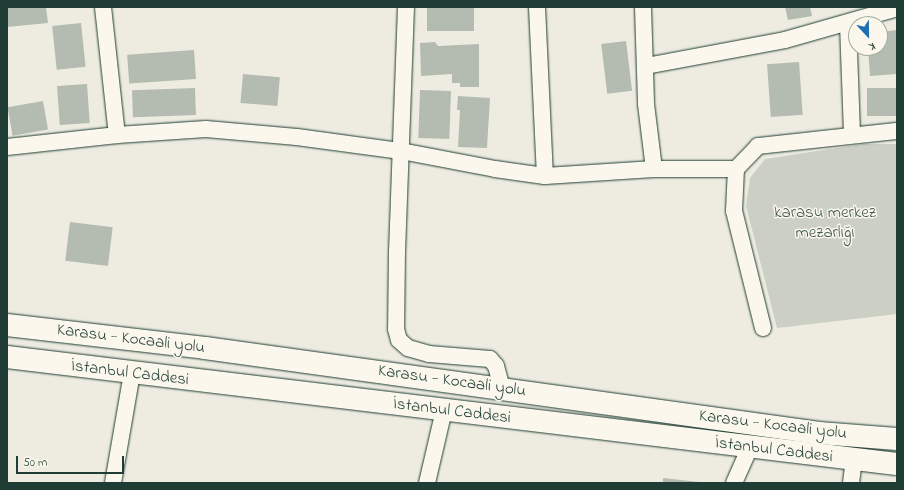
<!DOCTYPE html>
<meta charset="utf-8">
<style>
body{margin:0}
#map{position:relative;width:904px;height:490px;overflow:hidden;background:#eeece1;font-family:"Indie Flower",sans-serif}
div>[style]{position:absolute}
.green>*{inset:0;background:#cbcfc4}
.building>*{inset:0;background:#b4bbb0;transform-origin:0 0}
.roads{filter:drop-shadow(0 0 1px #1f3d34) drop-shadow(0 0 1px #1f3d34)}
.minor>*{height:16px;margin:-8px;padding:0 8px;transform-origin:8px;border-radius:8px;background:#fbf7ec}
.trunk>*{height:22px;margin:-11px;padding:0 11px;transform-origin:11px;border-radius:11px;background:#fbf7ec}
span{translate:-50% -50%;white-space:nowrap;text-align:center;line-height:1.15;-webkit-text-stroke:3px #fbf7ec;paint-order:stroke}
.park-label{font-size:17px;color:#415a51}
.street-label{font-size:17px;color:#1f3d34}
.frame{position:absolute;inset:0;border:8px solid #1f3d34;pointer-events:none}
.north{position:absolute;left:848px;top:16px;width:40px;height:40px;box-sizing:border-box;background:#fbf7ec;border:1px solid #a3ada2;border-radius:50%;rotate:158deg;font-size:11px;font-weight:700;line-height:16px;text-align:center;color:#1f3d34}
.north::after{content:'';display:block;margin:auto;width:14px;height:18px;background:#1f6fb2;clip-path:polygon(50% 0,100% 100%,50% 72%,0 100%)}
.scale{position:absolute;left:16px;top:456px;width:108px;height:18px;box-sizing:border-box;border:2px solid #1f3d34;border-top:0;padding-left:5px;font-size:12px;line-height:14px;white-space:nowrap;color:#1f3d34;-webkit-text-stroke:3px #fbf7ec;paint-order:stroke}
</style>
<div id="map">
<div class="green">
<i style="clip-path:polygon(863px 144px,897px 144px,897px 314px,777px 328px,746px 206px,750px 178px,765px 159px)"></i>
</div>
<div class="building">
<i style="clip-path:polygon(7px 7px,46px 7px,48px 23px,7px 27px)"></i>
<i style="left:427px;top:7px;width:47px;height:24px"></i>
<i style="clip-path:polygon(785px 7px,810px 7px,812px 16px,788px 20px)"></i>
<i style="left:81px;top:23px;width:44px;height:29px;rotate:84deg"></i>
<i style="clip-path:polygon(897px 30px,897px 74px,870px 76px,868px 48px,880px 48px,880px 32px)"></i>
<i style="left:626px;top:41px;width:50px;height:25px;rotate:83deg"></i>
<i style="clip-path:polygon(435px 42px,438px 46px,479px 44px,479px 87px,460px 87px,460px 83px,452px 83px,452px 74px,421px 76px,420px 43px)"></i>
<i style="left:194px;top:50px;width:29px;height:67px;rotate:86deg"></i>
<i style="left:799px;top:62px;width:53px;height:32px;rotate:86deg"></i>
<i style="left:243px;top:74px;width:37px;height:29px;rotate:5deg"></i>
<i style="left:87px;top:84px;width:39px;height:30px;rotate:86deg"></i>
<i style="left:195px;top:88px;width:27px;height:63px;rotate:88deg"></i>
<i style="left:897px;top:88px;width:28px;height:30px;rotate:90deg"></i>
<i style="left:420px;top:90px;width:31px;height:48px;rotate:2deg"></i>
<i style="clip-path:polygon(458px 96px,490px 98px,487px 148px,458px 147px,460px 110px,457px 110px)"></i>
<i style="left:43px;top:101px;width:29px;height:36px;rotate:80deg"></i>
<i style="left:70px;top:222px;width:43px;height:39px;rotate:7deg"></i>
<i style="clip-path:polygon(663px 478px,699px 482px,699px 483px,663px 483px)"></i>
</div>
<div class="roads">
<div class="minor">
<i style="left:103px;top:7px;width:129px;rotate:83.8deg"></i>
<i style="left:406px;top:7px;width:244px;rotate:92.1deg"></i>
<i style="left:397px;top:251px;width:78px;rotate:90.7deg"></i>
<i style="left:396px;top:329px;width:11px;rotate:75deg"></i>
<i style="left:399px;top:340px;width:12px;rotate:42deg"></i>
<i style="left:408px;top:348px;width:22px;rotate:16deg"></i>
<i style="left:429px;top:354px;width:61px;rotate:4.7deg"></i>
<i style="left:490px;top:359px;width:9px;rotate:49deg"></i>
<i style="left:496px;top:366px;width:23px;rotate:75deg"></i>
<i style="left:537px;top:7px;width:169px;rotate:87.3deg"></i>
<i style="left:643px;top:7px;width:97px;rotate:88.2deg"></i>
<i style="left:646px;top:104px;width:65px;rotate:83deg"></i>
<i style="left:848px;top:24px;width:110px;rotate:87.9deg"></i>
<i style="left:646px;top:66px;width:141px;rotate:-10.6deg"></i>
<i style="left:785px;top:40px;width:116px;rotate:-15.9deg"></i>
<i style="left:7px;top:147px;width:111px;rotate:-6.2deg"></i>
<i style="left:117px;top:135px;width:89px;rotate:-3.9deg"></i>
<i style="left:206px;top:129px;width:91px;rotate:5deg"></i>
<i style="left:297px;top:137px;width:105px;rotate:7.7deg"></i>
<i style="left:401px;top:151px;width:96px;rotate:10.8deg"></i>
<i style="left:495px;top:169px;width:50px;rotate:8deg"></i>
<i style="left:545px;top:176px;width:109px;rotate:-3.7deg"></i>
<i style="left:654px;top:169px;width:82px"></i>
<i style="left:763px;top:328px;width:121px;rotate:-103.9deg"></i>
<i style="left:734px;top:211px;width:42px;rotate:-87.3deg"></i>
<i style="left:736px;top:169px;width:32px;rotate:-46deg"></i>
<i style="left:758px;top:146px;width:140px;rotate:-6.2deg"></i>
<i style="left:113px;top:483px;width:112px;rotate:-80.2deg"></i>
<i style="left:427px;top:483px;width:75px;rotate:-76.9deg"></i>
<i style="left:734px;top:483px;width:39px;rotate:-66deg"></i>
<i style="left:851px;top:483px;width:24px;rotate:-83deg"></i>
</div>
<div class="trunk">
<i style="left:7px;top:325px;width:199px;rotate:6.6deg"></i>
<i style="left:205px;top:348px;width:620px;rotate:7.88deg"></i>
<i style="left:819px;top:433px;width:78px;rotate:4.4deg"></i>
<i style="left:7px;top:357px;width:896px;rotate:6.86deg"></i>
</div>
</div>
<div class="park-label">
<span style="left:825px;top:223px">karasu merkez<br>mezarlığı</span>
</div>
<div class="street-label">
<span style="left:131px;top:339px;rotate:7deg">Karasu - Kocaali yolu</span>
<span style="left:130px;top:373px;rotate:7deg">İstanbul Caddesi</span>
<span style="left:452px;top:381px;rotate:8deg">Karasu - Kocaali yolu</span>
<span style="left:452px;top:411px;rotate:7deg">İstanbul Caddesi</span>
<span style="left:773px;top:425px;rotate:7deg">Karasu - Kocaali yolu</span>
<span style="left:774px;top:450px;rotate:7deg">İstanbul Caddesi</span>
</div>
<div class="frame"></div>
<div class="north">K</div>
<div class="scale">50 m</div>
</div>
